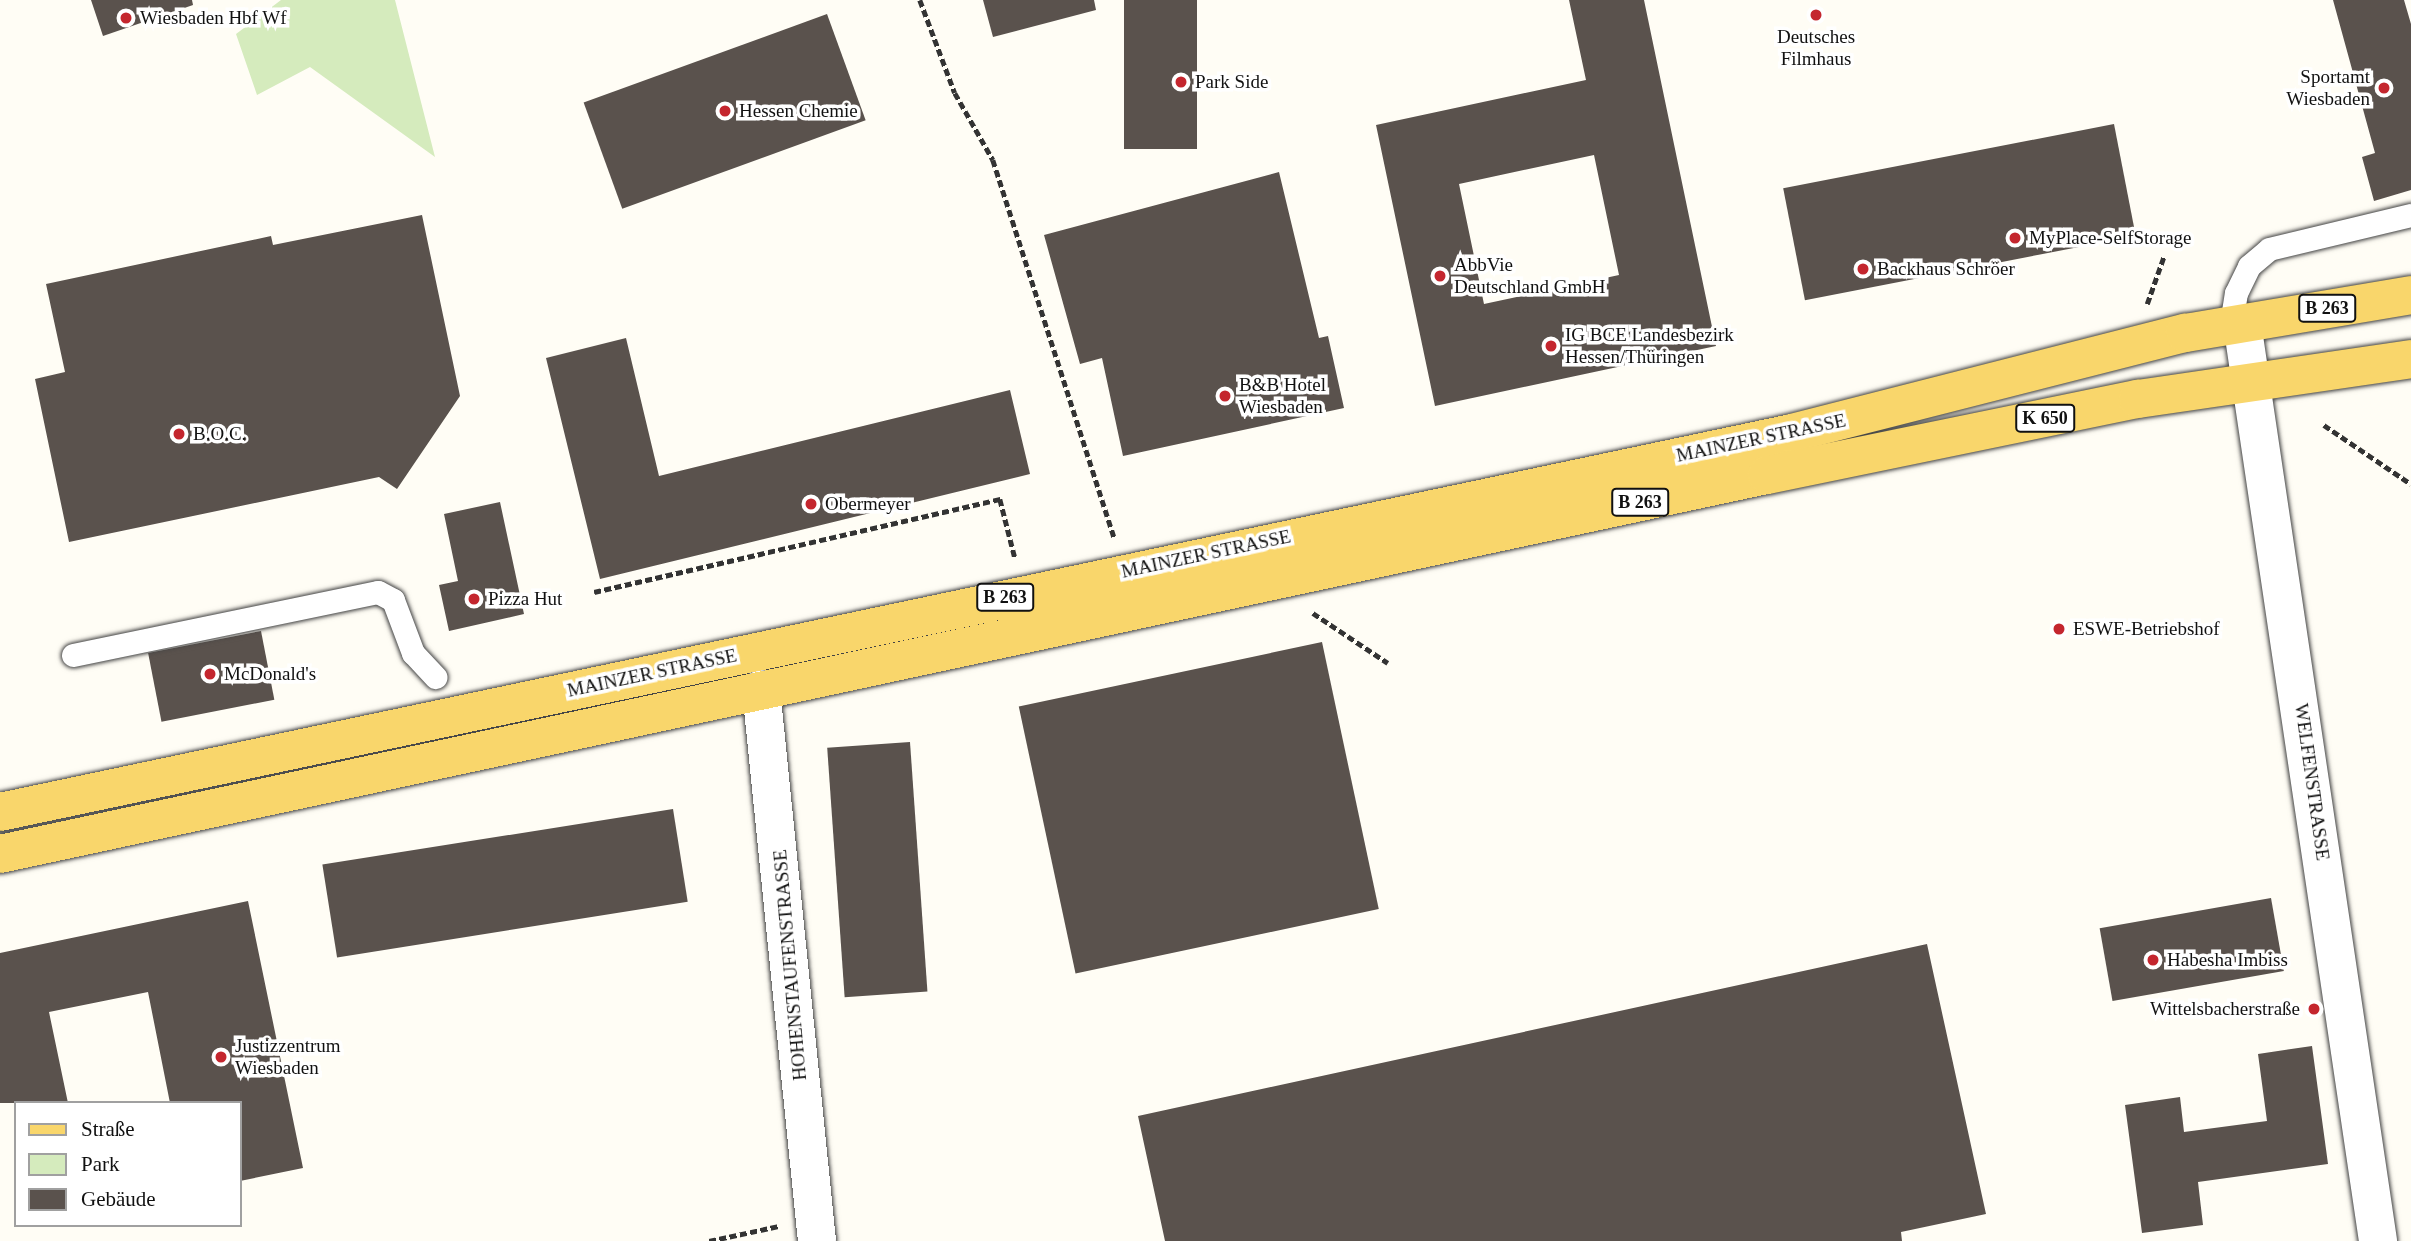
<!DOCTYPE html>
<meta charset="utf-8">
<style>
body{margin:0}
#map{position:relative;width:2411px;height:1241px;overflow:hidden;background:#fffdf5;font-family:Georgia,serif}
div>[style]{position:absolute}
.green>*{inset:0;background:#d5ebbd}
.building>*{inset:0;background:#5a524d;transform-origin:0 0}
.path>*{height:4.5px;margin-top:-2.25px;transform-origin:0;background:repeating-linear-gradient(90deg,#333 0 7px,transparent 0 10.5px)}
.roads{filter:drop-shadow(0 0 2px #444) drop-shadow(0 0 2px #444)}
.service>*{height:23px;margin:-11.5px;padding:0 11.5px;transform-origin:11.5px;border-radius:11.5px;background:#fff}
.minor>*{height:38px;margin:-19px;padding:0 19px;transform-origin:19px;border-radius:19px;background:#fff}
.primary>*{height:38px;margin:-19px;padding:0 19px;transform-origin:19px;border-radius:19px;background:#f9d66b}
.dots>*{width:19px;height:19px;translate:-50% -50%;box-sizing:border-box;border:4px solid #fff;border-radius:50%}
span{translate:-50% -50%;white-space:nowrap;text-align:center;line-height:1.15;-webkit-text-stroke:7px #fff;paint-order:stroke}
.shield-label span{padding:2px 5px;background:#fff;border:2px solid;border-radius:5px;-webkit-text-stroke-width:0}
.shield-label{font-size:18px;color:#111;font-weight:700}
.poi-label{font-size:19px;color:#111}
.left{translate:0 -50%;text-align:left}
.right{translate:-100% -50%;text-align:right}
.street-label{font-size:19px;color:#111}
.legend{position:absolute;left:14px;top:1101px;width:228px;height:126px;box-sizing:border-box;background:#fff;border:2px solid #a0a0a0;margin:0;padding:9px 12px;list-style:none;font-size:21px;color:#111}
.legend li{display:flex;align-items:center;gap:14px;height:35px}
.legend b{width:35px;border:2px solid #a0a0a0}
</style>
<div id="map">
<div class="green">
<i style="clip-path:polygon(281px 0,395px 0,435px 157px,310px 67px,257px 95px,236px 34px)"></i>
</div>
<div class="building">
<i style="clip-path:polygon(91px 0,192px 0,193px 5px,103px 36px)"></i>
<i style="clip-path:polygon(983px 0,1094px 0,1096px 10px,993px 37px)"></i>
<i style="left:1124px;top:0;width:73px;height:149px"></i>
<i style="clip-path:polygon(evenodd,1569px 0,1644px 0,1716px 346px,1435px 406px,1376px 125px,1586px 80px,1569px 0,1594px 155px,1619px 275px,1484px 304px,1459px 184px,1594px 155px)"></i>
<i style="clip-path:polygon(2333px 0,2404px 0,2411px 24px,2411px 190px,2374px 201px,2362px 157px,2375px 153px)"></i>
<i style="left:827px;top:14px;width:113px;height:259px;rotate:70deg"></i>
<i style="left:2114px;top:124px;width:114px;height:337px;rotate:79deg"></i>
<i style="clip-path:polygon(1279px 172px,1319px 338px,1328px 336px,1344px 408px,1123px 456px,1102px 358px,1080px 364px,1044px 235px)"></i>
<i style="clip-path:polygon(422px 215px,460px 396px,397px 489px,379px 477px,69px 542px,35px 379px,65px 372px,46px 284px,271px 236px,273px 245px)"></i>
<i style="clip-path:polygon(626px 338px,659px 476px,1010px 390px,1030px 474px,600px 579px,546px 358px)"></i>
<i style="clip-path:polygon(500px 502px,524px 614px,449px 631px,439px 585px,458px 581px,444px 514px)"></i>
<i style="left:261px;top:631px;width:70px;height:115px;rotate:79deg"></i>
<i style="left:1322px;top:642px;width:273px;height:310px;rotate:78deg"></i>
<i style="left:910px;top:742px;width:250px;height:83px;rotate:86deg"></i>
<i style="left:673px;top:809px;width:94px;height:355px;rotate:81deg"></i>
<i style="left:2271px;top:898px;width:74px;height:174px;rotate:80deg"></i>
<i style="clip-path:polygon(248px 901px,303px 1168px,240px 1181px,240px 1103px,170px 1103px,148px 992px,49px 1012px,68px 1103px,0 1103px,0 953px)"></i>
<i style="clip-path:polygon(1927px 944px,1986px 1214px,1901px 1232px,1902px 1241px,1165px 1241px,1138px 1116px)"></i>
<i style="clip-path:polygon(2312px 1046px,2328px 1164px,2198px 1182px,2203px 1225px,2142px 1233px,2125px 1105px,2180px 1097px,2184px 1132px,2267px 1121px,2258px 1054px)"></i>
</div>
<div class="path">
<i style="left:920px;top:0;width:99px;rotate:69.4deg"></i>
<i style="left:955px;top:93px;width:77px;rotate:60.4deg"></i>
<i style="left:993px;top:160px;width:397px;rotate:72.2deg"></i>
<i style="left:2147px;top:304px;width:51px;rotate:-70.5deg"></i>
<i style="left:2324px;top:425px;width:105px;rotate:34.1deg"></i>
<i style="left:594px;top:592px;width:417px;rotate:-12.9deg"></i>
<i style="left:1000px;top:499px;width:61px;rotate:75.7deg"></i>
<i style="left:1313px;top:613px;width:90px;rotate:33.7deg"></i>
<i style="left:709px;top:1241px;width:72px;rotate:-12.1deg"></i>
</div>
<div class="roads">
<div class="service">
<i style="left:2231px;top:324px;width:31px;rotate:-81deg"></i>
<i style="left:2236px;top:293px;width:30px;rotate:-64deg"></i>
<i style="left:2249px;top:266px;width:26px;rotate:-40deg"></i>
<i style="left:2269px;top:249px;width:146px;rotate:-13.5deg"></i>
<i style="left:73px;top:655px;width:311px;rotate:-11.7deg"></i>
<i style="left:378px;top:592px;width:17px;rotate:28deg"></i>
<i style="left:393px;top:600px;width:57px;rotate:69.3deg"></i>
<i style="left:413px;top:653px;width:33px;rotate:47deg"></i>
</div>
<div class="minor">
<i style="left:2242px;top:323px;width:928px;rotate:81.57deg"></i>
<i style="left:761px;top:689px;width:555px;rotate:84.21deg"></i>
</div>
<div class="primary">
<i style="left:0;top:812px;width:1832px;rotate:-11.94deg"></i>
<i style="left:1792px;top:433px;width:406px;rotate:-14.3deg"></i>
<i style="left:2185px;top:333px;width:229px;rotate:-9.5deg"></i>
<i style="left:0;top:854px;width:1807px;rotate:-12.11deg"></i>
<i style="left:1767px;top:475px;width:379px;rotate:-11.6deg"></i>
<i style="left:2138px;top:399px;width:276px;rotate:-8.3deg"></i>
</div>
</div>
<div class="dots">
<i style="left:1816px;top:15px;background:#c4262e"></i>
<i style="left:126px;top:18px;background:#c4262e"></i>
<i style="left:1181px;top:82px;background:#c4262e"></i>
<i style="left:2384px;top:88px;background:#c4262e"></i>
<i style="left:725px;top:111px;background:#c4262e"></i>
<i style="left:2015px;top:238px;background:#c4262e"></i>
<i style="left:1863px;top:269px;background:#c4262e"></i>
<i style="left:1440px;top:276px;background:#c4262e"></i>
<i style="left:1551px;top:346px;background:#c4262e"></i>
<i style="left:1225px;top:396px;background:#c4262e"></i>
<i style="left:179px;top:434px;background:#c4262e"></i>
<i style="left:811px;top:504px;background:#c4262e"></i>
<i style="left:474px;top:599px;background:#c4262e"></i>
<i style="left:2059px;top:629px;background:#c4262e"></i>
<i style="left:210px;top:674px;background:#c4262e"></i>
<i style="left:2153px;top:960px;background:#c4262e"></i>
<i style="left:2314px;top:1009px;background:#c4262e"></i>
<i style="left:221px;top:1057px;background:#c4262e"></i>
</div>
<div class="shield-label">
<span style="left:2327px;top:308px">B 263</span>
<span style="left:2045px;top:418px">K 650</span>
<span style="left:1640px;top:502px">B 263</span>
<span style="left:1005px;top:597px">B 263</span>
</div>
<div class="poi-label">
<span class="left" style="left:140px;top:18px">Wiesbaden Hbf Wf</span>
<span style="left:1816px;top:48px">Deutsches<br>Filmhaus</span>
<span class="right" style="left:2370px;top:88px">Sportamt<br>Wiesbaden</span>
<span class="left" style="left:1195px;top:82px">Park Side</span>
<span class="left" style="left:739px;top:111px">Hessen Chemie</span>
<span class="left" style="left:2029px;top:238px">MyPlace-SelfStorage</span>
<span class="left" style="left:1454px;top:276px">AbbVie<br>Deutschland GmbH</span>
<span class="left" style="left:1877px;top:269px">Backhaus Schröer</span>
<span class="left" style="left:1565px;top:346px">IG BCE Landesbezirk<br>Hessen/Thüringen</span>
<span class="left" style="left:1239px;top:396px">B&amp;B Hotel<br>Wiesbaden</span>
<span class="left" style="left:193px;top:434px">B.O.C.</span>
<span class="left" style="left:825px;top:504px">Obermeyer</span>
<span class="left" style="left:488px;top:599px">Pizza Hut</span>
<span class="left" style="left:2073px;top:629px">ESWE-Betriebshof</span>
<span class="left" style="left:224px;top:674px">McDonald's</span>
<span class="left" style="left:2167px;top:960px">Habesha Imbiss</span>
<span class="right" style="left:2300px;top:1009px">Wittelsbacherstraße</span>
<span class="left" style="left:235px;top:1057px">Justizzentrum<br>Wiesbaden</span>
</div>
<div class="street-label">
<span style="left:1761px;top:438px;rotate:-12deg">MAINZER STRASSE</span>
<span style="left:1206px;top:554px;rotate:-12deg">MAINZER STRASSE</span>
<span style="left:652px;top:673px;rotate:-12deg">MAINZER STRASSE</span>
<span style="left:2312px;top:782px;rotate:82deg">WELFENSTRASSE</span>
<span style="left:790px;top:965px;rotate:-95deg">HOHENSTAUFENSTRASSE</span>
</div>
<ul class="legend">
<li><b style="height:9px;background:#f9d66b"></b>Straße</li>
<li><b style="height:19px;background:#d5ebbd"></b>Park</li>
<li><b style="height:19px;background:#5a524d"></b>Gebäude</li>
</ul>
</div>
